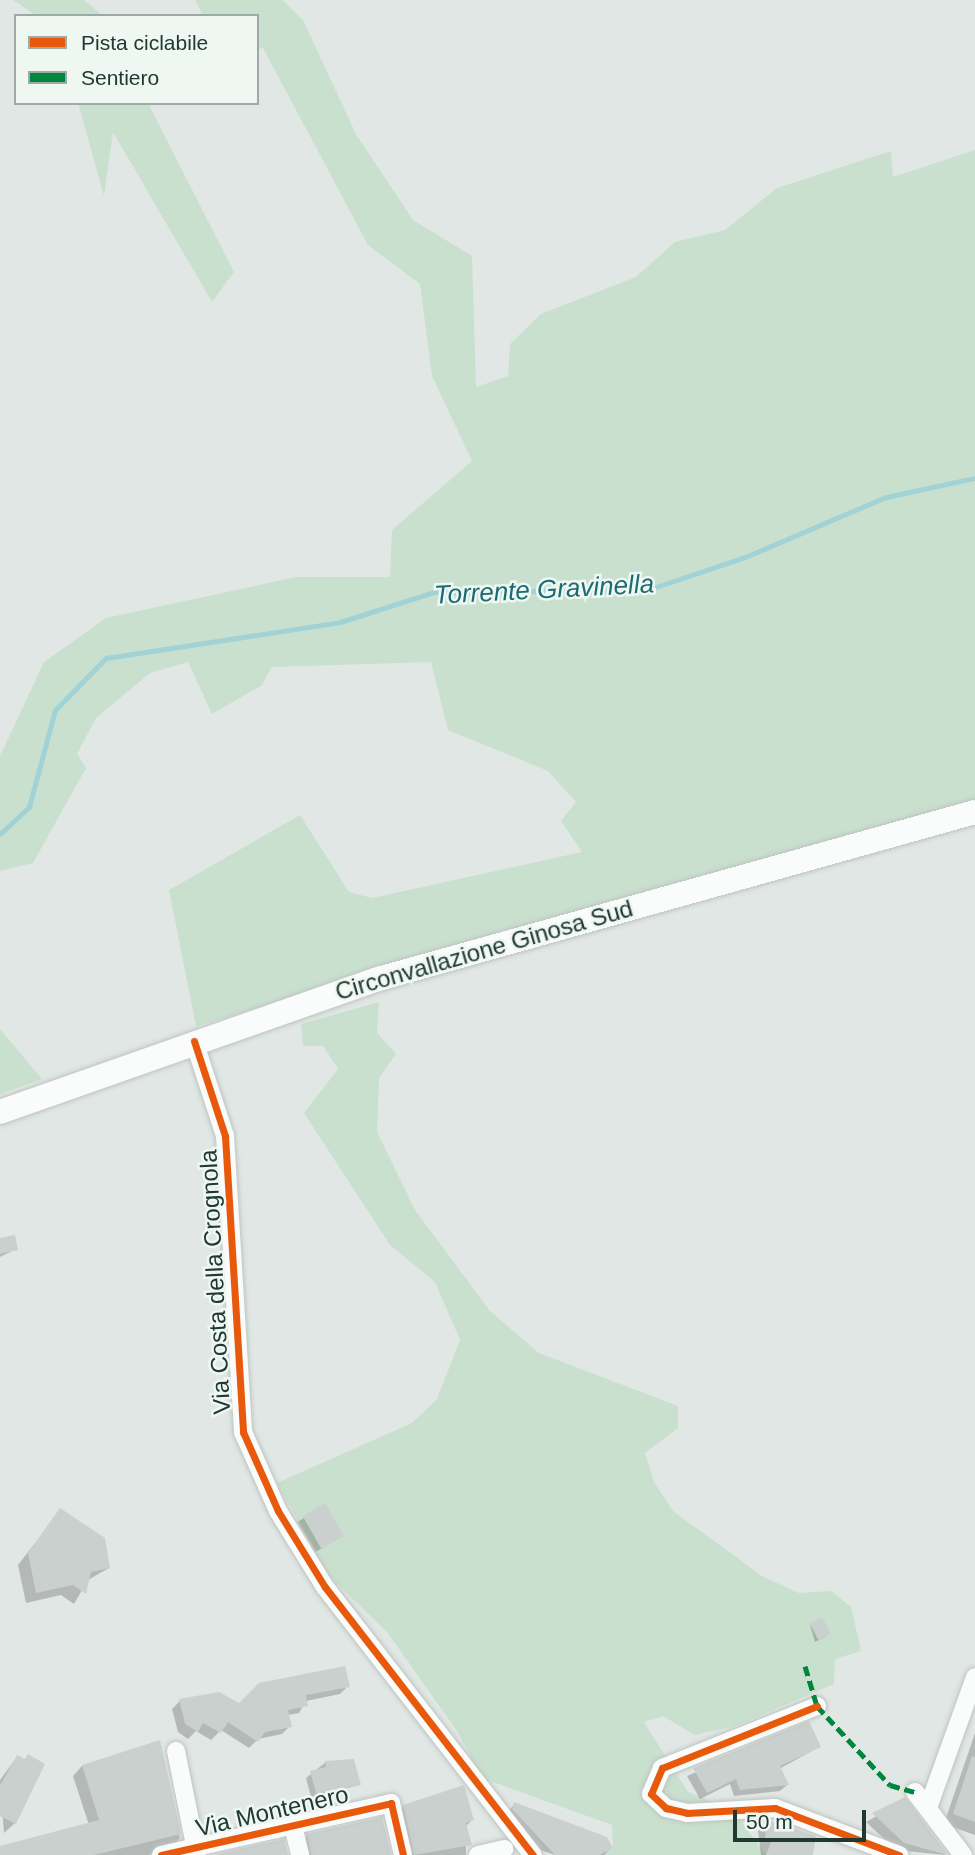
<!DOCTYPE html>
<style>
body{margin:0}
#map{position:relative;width:975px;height:1855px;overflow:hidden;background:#e1e7e4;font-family:Helvetica,sans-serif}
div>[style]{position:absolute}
.green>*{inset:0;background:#cae0cf}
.shadow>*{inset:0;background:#0003;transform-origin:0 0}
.stream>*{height:5px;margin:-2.5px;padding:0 2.5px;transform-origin:2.5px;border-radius:2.5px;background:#a1d2d5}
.building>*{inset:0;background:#cad0cd;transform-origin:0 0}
.roads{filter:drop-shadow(0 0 2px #bec4c1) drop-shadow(0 0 2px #bec4c1)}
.minor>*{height:18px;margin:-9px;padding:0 9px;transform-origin:9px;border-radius:9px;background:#fafbfb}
.secondary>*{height:24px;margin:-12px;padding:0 12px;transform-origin:12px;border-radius:12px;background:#fafbfb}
.quiet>*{height:5px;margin-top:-2.5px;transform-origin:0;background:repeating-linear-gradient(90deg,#00873e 0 10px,transparent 0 15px)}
.cycleway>*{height:7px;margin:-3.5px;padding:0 3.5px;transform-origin:3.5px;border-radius:3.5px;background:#e8590c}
span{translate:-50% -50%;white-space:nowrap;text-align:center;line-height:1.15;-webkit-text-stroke:5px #eff7f2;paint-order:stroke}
.street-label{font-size:24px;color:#203931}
.water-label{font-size:26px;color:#1b6b74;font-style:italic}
.legend{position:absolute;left:14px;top:14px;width:245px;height:91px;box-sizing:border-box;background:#eff7f2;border:2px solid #9caba5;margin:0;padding:9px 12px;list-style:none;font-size:21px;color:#203931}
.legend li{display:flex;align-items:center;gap:14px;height:35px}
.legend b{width:35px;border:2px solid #9caba5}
.scale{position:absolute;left:733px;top:1810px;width:133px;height:32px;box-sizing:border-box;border:4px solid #203931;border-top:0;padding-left:9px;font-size:21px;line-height:24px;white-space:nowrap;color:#203931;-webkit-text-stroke:5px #eff7f2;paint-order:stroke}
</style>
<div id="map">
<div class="green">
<i style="clip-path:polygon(13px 0,84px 0,103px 16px,37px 16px)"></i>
<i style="clip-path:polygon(195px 0,282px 0,303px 20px,356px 134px,413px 220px,472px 256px,476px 387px,508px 376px,510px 344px,541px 314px,636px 277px,675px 242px,725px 230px,777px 188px,891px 151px,893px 177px,975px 150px,975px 804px,196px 1026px,169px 890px,300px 815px,349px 892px,372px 898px,582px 852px,561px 821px,576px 802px,548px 771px,448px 730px,431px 662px,272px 667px,261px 686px,212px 714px,188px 662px,150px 673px,96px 718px,77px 754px,86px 768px,33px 863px,0 871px,0 756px,44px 662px,106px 618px,296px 577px,390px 577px,392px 530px,472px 461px,432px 376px,420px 284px,368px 245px,263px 48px,257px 49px,257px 16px,203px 16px)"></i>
<i style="clip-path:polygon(78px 103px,148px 103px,234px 272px,212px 302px,113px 132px,104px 196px)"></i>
<i style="clip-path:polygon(379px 1002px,377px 1033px,396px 1054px,379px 1078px,377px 1132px,415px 1210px,490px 1311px,539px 1353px,678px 1406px,678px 1428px,645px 1453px,654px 1482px,673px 1511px,762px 1576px,799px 1593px,831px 1591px,851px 1607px,861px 1651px,835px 1659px,834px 1684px,735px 1726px,695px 1735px,663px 1716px,644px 1722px,688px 1792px,733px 1810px,766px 1855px,599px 1855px,613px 1848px,612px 1825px,482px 1778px,457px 1731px,387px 1632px,330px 1577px,277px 1483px,412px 1423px,437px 1399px,460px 1340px,435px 1282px,390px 1245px,304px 1113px,338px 1069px,323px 1046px,303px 1046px,301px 1024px)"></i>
<i style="clip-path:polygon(0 1029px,42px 1079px,0 1094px)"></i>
</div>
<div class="shadow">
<i style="clip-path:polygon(0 1239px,16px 1249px,0 1257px)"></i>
<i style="left:324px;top:1506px;width:35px;height:31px;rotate:59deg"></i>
<i style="clip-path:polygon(60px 1511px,109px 1568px,88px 1580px,74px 1604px,61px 1595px,26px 1603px,18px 1565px)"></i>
<i style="clip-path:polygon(810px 1625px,827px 1636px,815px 1642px)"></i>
<i style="clip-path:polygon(348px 1686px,340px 1694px,306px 1701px,299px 1713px,288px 1715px,290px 1726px,282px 1734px,258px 1739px,249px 1748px,221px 1730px,211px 1740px,196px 1731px,188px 1739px,178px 1732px,172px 1709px,180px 1701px,239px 1705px)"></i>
<i style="clip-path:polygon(808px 1724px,819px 1747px,779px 1769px,787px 1785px,780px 1791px,734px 1796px,730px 1784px,700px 1799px,687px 1776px)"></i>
<i style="clip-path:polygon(975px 1733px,975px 1835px,944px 1824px)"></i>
<i style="clip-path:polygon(159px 1743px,180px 1838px,171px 1848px,149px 1855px,0 1855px,0 1849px,89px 1825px,73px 1776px,82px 1766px)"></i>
<i style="clip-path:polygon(17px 1757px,15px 1823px,4px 1833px,0 1780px)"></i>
<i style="clip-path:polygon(326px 1762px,359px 1785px,311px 1797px,306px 1778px)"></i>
<i style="clip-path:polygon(905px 1800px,945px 1855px,896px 1850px,866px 1822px)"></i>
<i style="clip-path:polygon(515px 1804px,611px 1848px,604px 1855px,555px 1855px,523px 1844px,505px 1814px)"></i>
<i style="clip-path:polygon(404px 1806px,472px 1820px,465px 1827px,466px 1855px,403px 1855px,394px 1816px)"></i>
<i style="clip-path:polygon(767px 1822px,811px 1855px,761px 1855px,758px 1831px)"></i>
<i style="clip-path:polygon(307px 1835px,390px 1855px,300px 1855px,298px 1845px)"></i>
</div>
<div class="stream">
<i style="left:0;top:834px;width:40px;rotate:-43deg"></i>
<i style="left:29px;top:807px;width:100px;rotate:-75deg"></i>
<i style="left:55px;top:710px;width:73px;rotate:-45.6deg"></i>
<i style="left:106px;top:658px;width:237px;rotate:-8.7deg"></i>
<i style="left:340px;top:622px;width:99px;rotate:-17.7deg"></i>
<i style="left:434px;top:592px;width:213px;rotate:-0.5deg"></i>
<i style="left:647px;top:590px;width:103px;rotate:-18.6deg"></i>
<i style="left:745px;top:557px;width:153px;rotate:-23.1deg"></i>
<i style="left:886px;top:497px;width:91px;rotate:-12.1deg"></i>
</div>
<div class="building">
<i style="clip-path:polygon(15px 1235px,18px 1250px,0 1254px,0 1238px)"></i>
<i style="left:325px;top:1503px;width:38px;height:26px;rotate:60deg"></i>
<i style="clip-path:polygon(60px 1508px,105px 1538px,110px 1568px,91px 1572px,86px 1594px,73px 1585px,36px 1593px,28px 1553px)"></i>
<i style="left:822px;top:1617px;width:19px;height:14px;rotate:62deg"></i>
<i style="clip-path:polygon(345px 1666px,350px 1687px,306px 1695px,308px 1706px,288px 1710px,292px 1727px,265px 1732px,258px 1742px,228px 1722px,221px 1733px,203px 1723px,198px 1732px,185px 1724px,179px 1699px,219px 1692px,239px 1703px,259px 1683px)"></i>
<i style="clip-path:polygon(809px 1721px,821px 1747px,780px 1766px,789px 1785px,740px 1790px,736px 1779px,707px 1793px,693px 1768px)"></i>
<i style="clip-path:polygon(160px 1740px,181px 1834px,94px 1855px,0 1855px,0 1846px,99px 1820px,82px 1765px)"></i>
<i style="clip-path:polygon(28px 1754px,45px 1764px,16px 1824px,0 1816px,0 1786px,17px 1755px,25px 1759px)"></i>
<i style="clip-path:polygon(972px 1756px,975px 1757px,975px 1822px,953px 1814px)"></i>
<i style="clip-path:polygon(354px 1759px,361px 1785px,316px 1793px,310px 1771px,326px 1767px,325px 1761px)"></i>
<i style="clip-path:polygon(464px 1785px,474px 1820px,466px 1823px,472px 1845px,414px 1855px,403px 1805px)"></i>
<i style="clip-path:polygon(905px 1797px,942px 1847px,948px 1855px,904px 1843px,872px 1813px)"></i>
<i style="clip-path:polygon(514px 1802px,607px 1837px,613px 1848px,600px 1855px,555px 1855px,512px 1809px)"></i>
<i style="clip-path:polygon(382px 1817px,391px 1855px,311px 1855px,307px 1834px)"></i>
<i style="clip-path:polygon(767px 1820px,816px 1836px,813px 1855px,766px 1855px,772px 1840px,765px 1838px)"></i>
<i style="clip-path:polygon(284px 1839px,288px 1855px,213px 1855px)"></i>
</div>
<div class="roads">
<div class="minor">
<i style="left:194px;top:1041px;width:100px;rotate:71.9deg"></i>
<i style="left:225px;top:1136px;width:297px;rotate:86.5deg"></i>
<i style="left:243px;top:1432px;width:86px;rotate:66.1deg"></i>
<i style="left:278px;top:1511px;width:89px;rotate:58.3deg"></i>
<i style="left:325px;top:1587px;width:339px;rotate:52.2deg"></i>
<i style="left:817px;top:1706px;width:167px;rotate:158.2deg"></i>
<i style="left:662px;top:1768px;width:28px;rotate:113deg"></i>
<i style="left:651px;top:1794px;width:21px;rotate:43deg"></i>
<i style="left:666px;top:1808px;width:22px;rotate:13deg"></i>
<i style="left:687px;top:1813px;width:88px;rotate:-3.3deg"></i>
<i style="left:775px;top:1808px;width:133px;rotate:20.8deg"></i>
<i style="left:176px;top:1751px;width:106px;rotate:78.6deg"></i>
<i style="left:915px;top:1792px;width:79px;rotate:52.7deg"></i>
<i style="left:929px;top:1805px;width:136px;rotate:-70.2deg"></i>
<i style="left:293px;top:1826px;width:30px;rotate:76deg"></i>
<i style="left:161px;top:1855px;width:236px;rotate:-12.7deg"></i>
<i style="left:391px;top:1803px;width:53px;rotate:77deg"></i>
<i style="left:478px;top:1855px;width:27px;rotate:-13deg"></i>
</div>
<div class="secondary">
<i style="left:0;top:1112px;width:401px;rotate:-19.4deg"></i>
<i style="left:378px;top:979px;width:620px;rotate:-15.63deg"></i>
</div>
</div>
<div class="quiet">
<i style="left:805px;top:1666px;width:42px;rotate:73.3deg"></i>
<i style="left:817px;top:1706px;width:108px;rotate:47.3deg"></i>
<i style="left:890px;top:1785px;width:26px;rotate:16deg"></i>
</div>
<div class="cycleway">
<i style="left:194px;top:1041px;width:100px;rotate:71.9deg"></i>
<i style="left:225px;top:1136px;width:297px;rotate:86.5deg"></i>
<i style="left:243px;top:1432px;width:86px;rotate:66.1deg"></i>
<i style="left:278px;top:1511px;width:89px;rotate:58.3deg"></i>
<i style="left:325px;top:1587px;width:339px;rotate:52.2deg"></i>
<i style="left:817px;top:1706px;width:167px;rotate:158.2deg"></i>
<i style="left:662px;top:1768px;width:28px;rotate:113deg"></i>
<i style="left:651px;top:1794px;width:21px;rotate:43deg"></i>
<i style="left:666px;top:1808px;width:22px;rotate:13deg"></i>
<i style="left:687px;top:1813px;width:88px;rotate:-3.3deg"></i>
<i style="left:775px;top:1808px;width:133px;rotate:20.8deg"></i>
<i style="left:161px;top:1855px;width:236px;rotate:-12.7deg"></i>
<i style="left:391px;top:1803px;width:53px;rotate:77deg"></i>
</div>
<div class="street-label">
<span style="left:484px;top:950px;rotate:-16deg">Circonvallazione Ginosa Sud</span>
<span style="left:215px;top:1282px;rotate:-93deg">Via Costa della Crognola</span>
<span style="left:272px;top:1811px;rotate:-13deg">Via Montenero</span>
</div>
<div class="water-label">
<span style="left:544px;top:590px;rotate:-3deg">Torrente Gravinella</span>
</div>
<ul class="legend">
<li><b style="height:9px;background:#e8590c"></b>Pista ciclabile</li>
<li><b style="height:9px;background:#00873e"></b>Sentiero</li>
</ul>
<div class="scale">50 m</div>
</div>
